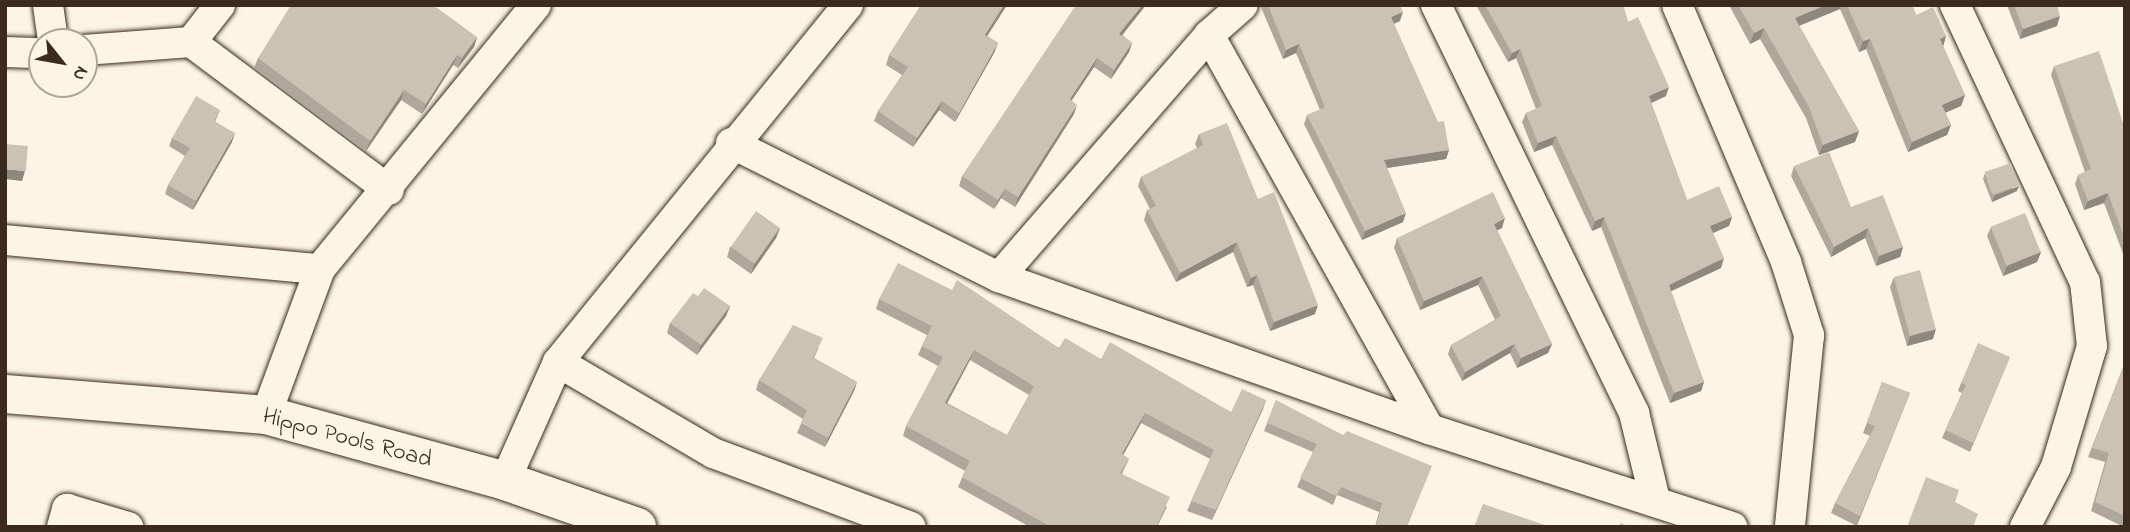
<!DOCTYPE html>
<style>
body{margin:0}
#map{position:relative;width:2130px;height:532px;overflow:hidden;background:#fcf5e5;font-family:"Indie Flower",sans-serif}
div>[style]{position:absolute}
.roads{filter:drop-shadow(0 0 2px #3b2a1e) drop-shadow(0 0 2px #3b2a1e)}
.street>*{height:30px;margin:-15px;padding:0 15px;transform-origin:15px;border-radius:15px;background:#fcf5e5}
.secondary>*{height:38px;margin:-19px;padding:0 19px;transform-origin:19px;border-radius:19px;background:#fcf5e5}
.wall>*{inset:0;background:#afa79a}
.shaded-wall>*{inset:0;background:#8f887d}
.building>*{inset:0;background:#ccc2b3;transform-origin:0 0}
span{translate:-50% -50%;white-space:nowrap;text-align:center;line-height:1.15;-webkit-text-stroke:6px #fcf5e5;paint-order:stroke}
.street-label{font-size:24px;color:#3b2a1e}
.frame{position:absolute;inset:0;border:7px solid #3b2a1e;pointer-events:none}
.north{position:absolute;left:28px;top:28px;width:70px;height:70px;box-sizing:border-box;background:#fcf5e5;border:2px solid #afa495;border-radius:50%;rotate:121deg;font-size:19px;font-weight:700;line-height:28px;text-align:center;color:#3b2a1e}
.north::after{content:'';display:block;margin:auto;width:24px;height:32px;background:#3b2a1e;clip-path:polygon(50% 0,100% 100%,50% 72%,0 100%)}
</style>
<div id="map">
<div class="roads">
<div class="street">
<i style="left:48px;top:5px;width:37px;rotate:82deg"></i>
<i style="left:1436px;top:5px;width:454px;rotate:64.1deg"></i>
<i style="left:1634px;top:413px;width:89px;rotate:76.4deg"></i>
<i style="left:1677px;top:5px;width:279px;rotate:67deg"></i>
<i style="left:1786px;top:262px;width:77px;rotate:72.5deg"></i>
<i style="left:1809px;top:335px;width:193px;rotate:95.7deg"></i>
<i style="left:1955px;top:5px;width:306px;rotate:64.9deg"></i>
<i style="left:2085px;top:282px;width:64px;rotate:83.8deg"></i>
<i style="left:2092px;top:346px;width:126px;rotate:106.6deg"></i>
<i style="left:2056px;top:467px;width:68px;rotate:117.3deg"></i>
<i style="left:1209px;top:35px;width:451px;rotate:60.8deg"></i>
<i style="left:191px;top:42px;width:247px;rotate:36.8deg"></i>
<i style="left:84px;top:50px;width:107px;rotate:-4.3deg"></i>
<i style="left:191px;top:42px;width:47px;rotate:-51.9deg"></i>
<i style="left:5px;top:52px;width:37px;rotate:2deg"></i>
<i style="left:731px;top:143px;width:300px;rotate:26.6deg"></i>
<i style="left:999px;top:277px;width:456px;rotate:19.5deg"></i>
<i style="left:1429px;top:429px;width:319px;rotate:17.9deg"></i>
<i style="left:5px;top:240px;width:316px;rotate:5.3deg"></i>
<i style="left:999px;top:277px;width:320px;rotate:-49deg"></i>
<i style="left:1209px;top:35px;width:45px;rotate:-41.4deg"></i>
<i style="left:558px;top:362px;width:180px;rotate:30.4deg"></i>
<i style="left:713px;top:453px;width:211px;rotate:20.5deg"></i>
<i style="left:266px;top:415px;width:156px;rotate:-69.7deg"></i>
<i style="left:320px;top:269px;width:341px;rotate:-50.7deg"></i>
<i style="left:505px;top:481px;width:130px;rotate:-66deg"></i>
<i style="left:558px;top:362px;width:460px;rotate:-50.9deg"></i>
<i style="left:62px;top:527px;width:19px;rotate:-74deg"></i>
<i style="left:67px;top:509px;width:64px;rotate:16.4deg"></i>
</div>
<div class="secondary">
<i style="left:5px;top:394px;width:262px;rotate:4.6deg"></i>
<i style="left:266px;top:415px;width:248px;rotate:15.4deg"></i>
<i style="left:505px;top:481px;width:140px;rotate:19.2deg"></i>
</div>
</div>
<div class="wall">
<i style="clip-path:polygon(921px 5px,1007px 5px,987px 36px,998px 43px,994px 53px,955px 122px,939px 110px,913px 147px,874px 121px,878px 111px,902px 75px,886px 65px,889px 55px)"></i>
<i style="clip-path:polygon(1146px 5px,1122px 35px,1132px 43px,1129px 52px,1111px 79px,1094px 67px,1071px 101px,1074px 114px,1015px 207px,1001px 198px,994px 209px,959px 186px,962px 176px)"></i>
<i style="clip-path:polygon(1260px 5px,1400px 5px,1400px 21px,1394px 24px,1449px 150px,1446px 159px,1387px 168px,1403px 222px,1362px 240px,1304px 124px,1307px 115px,1320px 110px,1296px 53px,1283px 59px)"></i>
<i style="clip-path:polygon(1476px 5px,1623px 5px,1628px 22px,1666px 96px,1651px 103px,1687px 200px,1732px 217px,1729px 226px,1713px 233px,1721px 268px,1671px 291px,1704px 382px,1701px 391px,1670px 403px,1601px 227px,1592px 231px,1552px 145px,1534px 152px,1522px 122px,1526px 113px,1536px 109px,1516px 58px,1508px 62px)"></i>
<i style="clip-path:polygon(1729px 5px,1912px 5px,1916px 15px,1946px 36px,1943px 46px,1965px 95px,1961px 106px,1945px 112px,1951px 125px,1947px 135px,1908px 152px,1866px 49px,1859px 52px,1840px 9px,1799px 26px,1859px 131px,1855px 142px,1819px 155px,1806px 118px,1760px 39px,1750px 44px)"></i>
<i style="clip-path:polygon(2007px 5px,2057px 5px,2057px 26px,2020px 39px)"></i>
<i style="clip-path:polygon(477px 37px,474px 47px,458px 68px,453px 65px,422px 114px,401px 100px,366px 151px,254px 68px,258px 58px)"></i>
<i style="clip-path:polygon(2054px 66px,2125px 129px,2125px 259px,2104px 203px,2084px 210px,2075px 184px,2078px 175px,2085px 172px,2051px 75px)"></i>
<i style="clip-path:polygon(220px 110px,215px 122px,232px 142px,193px 210px,165px 194px,168px 185px,185px 156px,169px 146px,172px 138px)"></i>
<i style="clip-path:polygon(1199px 134px,1258px 199px,1315px 314px,1270px 331px,1253px 285px,1247px 287px,1233px 252px,1176px 282px,1144px 220px,1147px 210px,1150px 209px,1138px 186px,1141px 177px,1197px 148px,1195px 144px)"></i>
<i style="clip-path:polygon(1794px 166px,1903px 247px,1900px 257px,1876px 266px,1865px 238px,1831px 257px,1791px 176px)"></i>
<i style="clip-path:polygon(1985px 173px,2017px 191px,1992px 202px,1983px 179px)"></i>
<i style="clip-path:polygon(1991px 227px,2041px 252px,2037px 262px,2003px 276px,1987px 236px)"></i>
<i style="clip-path:polygon(780px 228px,776px 238px,751px 274px,727px 257px,730px 247px)"></i>
<i style="clip-path:polygon(1502px 228px,1497px 230px,1552px 344px,1548px 353px,1517px 368px,1510px 353px,1462px 381px,1448px 354px,1451px 345px,1495px 320px,1478px 285px,1420px 310px,1394px 248px,1397px 238px)"></i>
<i style="clip-path:polygon(1894px 277px,1933px 339px,1907px 346px,1890px 287px)"></i>
<i style="clip-path:polygon(698px 296px,730px 306px,726px 316px,697px 355px,667px 333px,670px 323px)"></i>
<i style="clip-path:polygon(evenodd,879px 299px,1101px 359px,1231px 412px,1266px 400px,1212px 520px,1187px 511px,1210px 459px,1141px 423px,1123px 455px,1129px 459px,1122px 474px,1167px 507px,1157px 527px,1030px 527px,958px 487px,965px 471px,903px 436px,906px 426px,938px 366px,918px 355px,927px 335px,876px 309px,879px 299px,970px 360px,1029px 395px,1007px 435px,947px 403px,970px 360px)"></i>
<i style="clip-path:polygon(819px 347px,814px 358px,857px 382px,854px 391px,825px 447px,797px 433px,803px 419px,756px 390px,759px 380px)"></i>
<i style="clip-path:polygon(2010px 357px,1970px 452px,1942px 438px,1962px 393px,1958px 391px,1961px 383px)"></i>
<i style="clip-path:polygon(2125px 362px,2125px 527px,2124px 527px,2091px 511px,2105px 462px,2088px 457px)"></i>
<i style="clip-path:polygon(1882px 382px,1910px 393px,1857px 526px,1831px 513px,1835px 503px,1870px 436px,1863px 433px)"></i>
<i style="clip-path:polygon(1276px 400px,1408px 527px,1375px 527px,1379px 512px,1337px 495px,1333px 505px,1297px 487px,1313px 452px,1264px 431px)"></i>
</div>
<div class="shaded-wall">
<i style="clip-path:polygon(1004px 5px,1007px 5px,982px 44px,985px 35px)"></i>
<i style="clip-path:polygon(1142px 5px,1146px 5px,1116px 43px,1119px 34px)"></i>
<i style="clip-path:polygon(1826px 5px,1841px 5px,1840px 9px,1791px 29px,1795px 18px)"></i>
<i style="clip-path:polygon(1403px 12px,1400px 21px,1388px 26px,1391px 17px)"></i>
<i style="clip-path:polygon(2060px 16px,2057px 26px,2020px 39px,2023px 29px)"></i>
<i style="clip-path:polygon(1764px 28px,1760px 39px,1750px 44px,1754px 33px)"></i>
<i style="clip-path:polygon(1946px 36px,1943px 47px,1940px 39px)"></i>
<i style="clip-path:polygon(477px 37px,474px 47px,458px 68px,462px 58px)"></i>
<i style="clip-path:polygon(1870px 39px,1866px 49px,1859px 52px,1863px 41px)"></i>
<i style="clip-path:polygon(998px 43px,994px 53px,955px 122px,959px 113px)"></i>
<i style="clip-path:polygon(1132px 43px,1129px 52px,1111px 79px,1114px 70px)"></i>
<i style="clip-path:polygon(1299px 44px,1296px 53px,1283px 59px,1286px 50px)"></i>
<i style="clip-path:polygon(1520px 49px,1516px 58px,1508px 62px,1512px 53px)"></i>
<i style="clip-path:polygon(457px 55px,453px 65px,422px 114px,426px 104px)"></i>
<i style="clip-path:polygon(1097px 58px,1094px 67px,1066px 109px,1070px 99px)"></i>
<i style="clip-path:polygon(1669px 87px,1666px 96px,1645px 106px,1649px 96px)"></i>
<i style="clip-path:polygon(404px 90px,401px 100px,366px 151px,370px 141px)"></i>
<i style="clip-path:polygon(1965px 95px,1961px 106px,1938px 116px,1942px 105px)"></i>
<i style="clip-path:polygon(942px 101px,939px 110px,913px 147px,917px 138px)"></i>
<i style="clip-path:polygon(1077px 105px,1074px 114px,1015px 207px,1018px 197px)"></i>
<i style="clip-path:polygon(1951px 125px,1947px 135px,1908px 152px,1912px 142px)"></i>
<i style="clip-path:polygon(1859px 131px,1855px 142px,1819px 155px,1823px 145px)"></i>
<i style="clip-path:polygon(235px 133px,232px 142px,193px 210px,196px 201px)"></i>
<i style="clip-path:polygon(1556px 136px,1552px 145px,1534px 152px,1538px 143px)"></i>
<i style="clip-path:polygon(1449px 150px,1446px 159px,1380px 169px,1384px 160px)"></i>
<i style="clip-path:polygon(5px 169px,25px 171px,22px 181px,5px 179px)"></i>
<i style="clip-path:polygon(2019px 186px,2017px 191px,1992px 202px,1994px 196px)"></i>
<i style="clip-path:polygon(1005px 189px,1001px 198px,994px 209px,998px 200px)"></i>
<i style="clip-path:polygon(2108px 193px,2104px 203px,2084px 210px,2088px 201px)"></i>
<i style="clip-path:polygon(1406px 213px,1403px 222px,1362px 240px,1365px 231px)"></i>
<i style="clip-path:polygon(1604px 217px,1601px 227px,1592px 231px,1595px 221px)"></i>
<i style="clip-path:polygon(1732px 217px,1729px 226px,1706px 236px,1710px 226px)"></i>
<i style="clip-path:polygon(1505px 218px,1502px 228px,1490px 234px,1494px 224px)"></i>
<i style="clip-path:polygon(780px 228px,776px 238px,751px 274px,754px 264px)"></i>
<i style="clip-path:polygon(1868px 228px,1865px 238px,1831px 257px,1834px 247px)"></i>
<i style="clip-path:polygon(1237px 242px,1233px 252px,1176px 282px,1180px 273px)"></i>
<i style="clip-path:polygon(1903px 247px,1900px 257px,1876px 266px,1879px 256px)"></i>
<i style="clip-path:polygon(2041px 252px,2037px 262px,2003px 276px,2007px 266px)"></i>
<i style="clip-path:polygon(1724px 258px,1721px 268px,1665px 294px,1669px 285px)"></i>
<i style="clip-path:polygon(1257px 275px,1253px 285px,1247px 287px,1251px 278px)"></i>
<i style="clip-path:polygon(1482px 276px,1478px 285px,1420px 310px,1424px 301px)"></i>
<i style="clip-path:polygon(1318px 305px,1315px 314px,1270px 331px,1274px 322px)"></i>
<i style="clip-path:polygon(730px 306px,726px 316px,697px 355px,701px 345px)"></i>
<i style="clip-path:polygon(1936px 329px,1933px 339px,1907px 346px,1910px 336px)"></i>
<i style="clip-path:polygon(1514px 344px,1510px 353px,1462px 381px,1465px 372px)"></i>
<i style="clip-path:polygon(1552px 344px,1548px 353px,1517px 368px,1521px 358px)"></i>
<i style="clip-path:polygon(974px 350px,970px 360px,942px 413px,945px 403px)"></i>
<i style="clip-path:polygon(857px 382px,854px 391px,825px 447px,828px 438px)"></i>
<i style="clip-path:polygon(1704px 382px,1701px 391px,1670px 403px,1674px 393px)"></i>
<i style="clip-path:polygon(1266px 400px,1263px 409px,1212px 520px,1216px 510px)"></i>
<i style="clip-path:polygon(1145px 413px,1141px 423px,1118px 464px,1122px 454px)"></i>
</div>
<div class="building">
<i style="clip-path:polygon(291px 5px,433px 5px,477px 37px,462px 58px,457px 55px,426px 104px,404px 90px,370px 141px,258px 58px)"></i>
<i style="clip-path:polygon(921px 5px,1004px 5px,985px 35px,998px 43px,959px 113px,942px 101px,917px 138px,878px 111px,908px 67px,889px 55px)"></i>
<i style="clip-path:polygon(1076px 5px,1142px 5px,1119px 34px,1132px 43px,1114px 70px,1097px 58px,1070px 99px,1077px 105px,1018px 197px,1005px 189px,998px 200px,962px 176px)"></i>
<i style="clip-path:polygon(1268px 5px,1400px 5px,1403px 12px,1391px 17px,1438px 122px,1444px 121px,1449px 150px,1384px 160px,1406px 213px,1365px 231px,1307px 115px,1325px 107px,1299px 44px,1286px 50px)"></i>
<i style="clip-path:polygon(1485px 5px,1623px 5px,1628px 22px,1638px 17px,1669px 87px,1649px 96px,1687px 200px,1719px 186px,1732px 217px,1710px 226px,1724px 258px,1669px 285px,1704px 382px,1674px 393px,1604px 217px,1595px 221px,1556px 136px,1538px 143px,1526px 113px,1542px 106px,1520px 49px,1512px 53px)"></i>
<i style="clip-path:polygon(1738px 5px,1826px 5px,1795px 18px,1859px 131px,1823px 145px,1809px 107px,1764px 28px,1754px 33px)"></i>
<i style="clip-path:polygon(1847px 5px,1912px 5px,1916px 15px,1933px 7px,1946px 36px,1940px 39px,1965px 95px,1942px 105px,1951px 125px,1912px 142px,1870px 39px,1863px 41px)"></i>
<i style="clip-path:polygon(2014px 5px,2057px 5px,2060px 16px,2023px 29px)"></i>
<i style="clip-path:polygon(2099px 51px,2125px 129px,2125px 240px,2108px 193px,2088px 201px,2078px 175px,2091px 169px,2054px 66px)"></i>
<i style="clip-path:polygon(196px 96px,220px 110px,214px 121px,235px 133px,196px 201px,168px 185px,190px 148px,172px 138px)"></i>
<i style="clip-path:polygon(1227px 123px,1258px 199px,1274px 192px,1318px 305px,1274px 322px,1257px 275px,1251px 278px,1237px 242px,1180px 273px,1147px 210px,1156px 206px,1141px 177px,1203px 145px,1199px 134px)"></i>
<i style="left:5px;top:144px;width:23px;height:25px;rotate:5deg"></i>
<i style="clip-path:polygon(1829px 152px,1851px 207px,1883px 195px,1903px 247px,1879px 256px,1868px 228px,1834px 247px,1794px 166px)"></i>
<i style="left:2011px;top:163px;width:24px;height:28px;rotate:71deg"></i>
<i style="clip-path:polygon(1493px 192px,1505px 218px,1494px 224px,1552px 344px,1521px 358px,1514px 344px,1465px 372px,1451px 345px,1501px 316px,1482px 276px,1424px 301px,1397px 238px)"></i>
<i style="left:756px;top:211px;width:29px;height:44px;rotate:35deg"></i>
<i style="left:2025px;top:213px;width:42px;height:37px;rotate:68deg"></i>
<i style="clip-path:polygon(evenodd,898px 263px,952px 290px,957px 280px,1059px 348px,1065px 338px,1101px 359px,1110px 342px,1231px 412px,1242px 389px,1266px 400px,1216px 510px,1191px 501px,1214px 450px,1145px 413px,1122px 454px,1129px 459px,1120px 473px,1170px 497px,1156px 527px,1136px 527px,1134px 526px,1134px 527px,1051px 527px,962px 477px,970px 461px,906px 426px,943px 357px,922px 346px,932px 326px,879px 299px,898px 263px,974px 350px,1034px 386px,1007px 435px,945px 403px,974px 350px)"></i>
<i style="left:1920px;top:270px;width:61px;height:27px;rotate:75deg"></i>
<i style="clip-path:polygon(704px 288px,730px 306px,701px 345px,670px 323px,693px 293px,698px 296px)"></i>
<i style="clip-path:polygon(793px 325px,823px 338px,813px 358px,857px 382px,828px 438px,801px 423px,807px 410px,759px 380px)"></i>
<i style="clip-path:polygon(1978px 343px,2010px 357px,1973px 443px,1945px 430px,1966px 385px,1961px 383px)"></i>
<i style="clip-path:polygon(2125px 362px,2125px 516px,2095px 502px,2109px 453px,2092px 448px)"></i>
<i style="clip-path:polygon(1882px 382px,1910px 393px,1860px 516px,1835px 503px,1875px 426px,1867px 423px)"></i>
<i style="clip-path:polygon(1276px 400px,1343px 435px,1347px 431px,1432px 466px,1407px 527px,1376px 527px,1382px 503px,1341px 487px,1336px 496px,1300px 478px,1317px 444px,1267px 423px)"></i>
<i style="clip-path:polygon(1926px 477px,1959px 490px,1955px 502px,1978px 514px,1973px 527px,1907px 527px)"></i>
<i style="clip-path:polygon(1483px 504px,1551px 527px,1474px 527px)"></i>
<i style="clip-path:polygon(1620px 523px,1631px 527px,1619px 527px)"></i>
</div>
<div class="street-label">
<span style="left:347px;top:439px;rotate:15deg">Hippo Pools Road</span>
</div>
<div class="frame"></div>
<div class="north">N</div>
</div>
